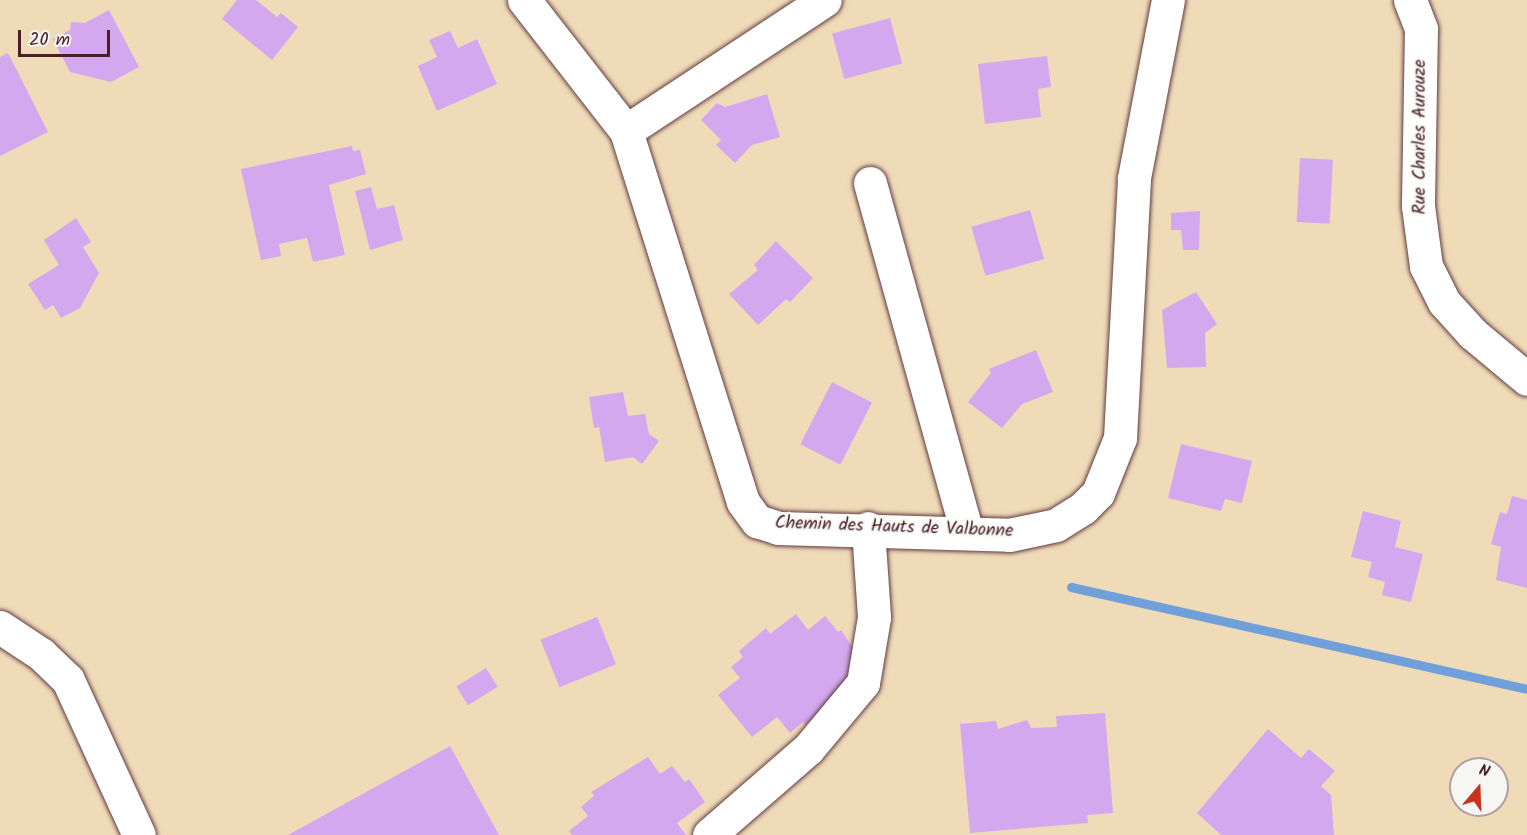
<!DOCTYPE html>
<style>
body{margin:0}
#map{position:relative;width:1527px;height:835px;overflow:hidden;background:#f0dbb9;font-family:Kalam,sans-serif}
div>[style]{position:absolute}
.stream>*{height:9px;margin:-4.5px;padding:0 4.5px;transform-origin:4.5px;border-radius:4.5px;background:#6fa0d9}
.building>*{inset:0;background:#d4a8ef;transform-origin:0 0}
.roads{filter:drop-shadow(0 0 2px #633b40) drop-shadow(0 0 2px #633b40)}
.minor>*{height:33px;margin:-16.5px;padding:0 16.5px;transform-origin:16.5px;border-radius:16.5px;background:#fff}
.tertiary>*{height:33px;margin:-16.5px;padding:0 16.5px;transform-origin:16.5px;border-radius:16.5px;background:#fff}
span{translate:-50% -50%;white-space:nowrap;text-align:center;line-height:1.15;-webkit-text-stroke:4.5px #f6f6f2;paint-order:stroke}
.street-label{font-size:18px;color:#4a1f2b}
.north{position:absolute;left:1449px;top:757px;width:60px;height:60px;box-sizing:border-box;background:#f6f6f2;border:2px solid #b1a0a2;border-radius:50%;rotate:19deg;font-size:16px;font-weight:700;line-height:24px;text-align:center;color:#4a1f2b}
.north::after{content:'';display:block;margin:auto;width:21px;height:27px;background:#c8321e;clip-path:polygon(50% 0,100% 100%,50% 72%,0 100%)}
.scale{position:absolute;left:18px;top:30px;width:92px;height:27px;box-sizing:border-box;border:3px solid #4a1f2b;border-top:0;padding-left:8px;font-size:18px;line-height:21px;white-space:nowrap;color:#4a1f2b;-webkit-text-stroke:4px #f6f6f2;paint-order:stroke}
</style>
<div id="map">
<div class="stream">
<i style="left:1071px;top:587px;width:467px;rotate:12.6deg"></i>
</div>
<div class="building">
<i style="clip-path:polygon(237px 0,256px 0,277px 17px,281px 13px,298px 27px,272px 60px,222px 19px)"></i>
<i style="clip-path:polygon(109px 10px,139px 67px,111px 82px,70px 72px,53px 39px,70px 30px,71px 22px,85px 23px)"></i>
<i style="left:890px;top:18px;width:47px;height:60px;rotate:75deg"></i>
<i style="clip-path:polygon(450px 31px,458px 48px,477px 39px,497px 84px,437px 111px,418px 66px,437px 57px,429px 40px)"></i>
<i style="clip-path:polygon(8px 53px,48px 132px,0 156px,0 57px)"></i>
<i style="clip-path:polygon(1047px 56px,1051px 87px,1038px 89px,1041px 117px,985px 124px,978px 64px)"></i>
<i style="clip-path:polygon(767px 94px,780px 137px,752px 145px,735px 163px,716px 145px,721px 140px,701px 120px,717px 103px,725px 107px)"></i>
<i style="clip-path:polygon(352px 146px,353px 151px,360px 150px,366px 174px,329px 185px,345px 255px,313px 262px,307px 238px,279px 244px,281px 256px,261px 260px,241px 169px)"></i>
<i style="left:1300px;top:158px;width:33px;height:64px;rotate:3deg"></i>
<i style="clip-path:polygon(371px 187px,377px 209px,394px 205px,403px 240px,370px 250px,355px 191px)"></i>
<i style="left:1030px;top:210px;width:51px;height:61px;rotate:74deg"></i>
<i style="clip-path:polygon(1200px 211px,1199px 250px,1183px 250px,1181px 230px,1171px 230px,1171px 213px)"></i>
<i style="clip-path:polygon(76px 218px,91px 242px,83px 247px,99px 273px,80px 308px,61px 318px,53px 305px,45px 310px,28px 284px,59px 265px,44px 240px)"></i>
<i style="clip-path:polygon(776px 241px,813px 278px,790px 302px,786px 299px,758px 325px,729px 294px,758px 270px,754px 265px)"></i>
<i style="clip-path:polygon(1196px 292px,1217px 324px,1205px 333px,1206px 367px,1167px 368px,1162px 310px)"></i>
<i style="clip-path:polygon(1036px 350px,1053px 392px,1022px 404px,1002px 428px,968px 402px,991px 373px,989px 369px)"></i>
<i style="left:832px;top:382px;width:45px;height:70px;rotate:27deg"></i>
<i style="clip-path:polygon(623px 392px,628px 416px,645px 414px,649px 434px,659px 441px,642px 464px,633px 457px,605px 462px,599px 427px,594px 428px,589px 397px)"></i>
<i style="clip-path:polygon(1181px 444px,1252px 461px,1242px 503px,1225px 499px,1221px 511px,1168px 498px)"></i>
<i style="clip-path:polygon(1512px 496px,1527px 500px,1527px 588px,1496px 580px,1501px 547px,1491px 544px,1500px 512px,1507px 514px)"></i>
<i style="clip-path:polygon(1363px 511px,1401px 521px,1395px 547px,1423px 554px,1411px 602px,1382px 595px,1385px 582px,1368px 577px,1372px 562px,1351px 557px)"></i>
<i style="clip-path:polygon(796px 614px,808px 630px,825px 616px,838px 632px,841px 630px,863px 663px,833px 704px,805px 725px,803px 722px,790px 733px,777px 717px,752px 737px,718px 695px,740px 678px,731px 667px,743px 657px,739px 651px,766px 628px,770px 634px)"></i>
<i style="left:597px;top:617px;width:51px;height:61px;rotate:68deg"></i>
<i style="left:486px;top:668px;width:22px;height:35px;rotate:58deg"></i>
<i style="clip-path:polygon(1105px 713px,1113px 813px,1087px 815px,1088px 823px,970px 833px,960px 724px,996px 721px,998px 729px,1027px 720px,1031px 728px,1057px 727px,1056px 716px)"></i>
<i style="clip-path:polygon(1268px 729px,1301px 758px,1309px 749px,1335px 771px,1321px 786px,1331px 795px,1334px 835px,1221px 835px,1197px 813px)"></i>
<i style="clip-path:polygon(450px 746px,499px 835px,288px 835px)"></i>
<i style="clip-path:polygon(648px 757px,660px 774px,672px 766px,685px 782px,689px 779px,705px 802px,677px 823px,686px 835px,572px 835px,569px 831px,588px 816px,581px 807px,594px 796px,591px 792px)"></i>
</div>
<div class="roads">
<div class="minor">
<i style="left:524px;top:0;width:166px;rotate:52.1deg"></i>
<i style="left:626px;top:131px;width:389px;rotate:72.5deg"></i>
<i style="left:743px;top:502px;width:24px;rotate:54deg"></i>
<i style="left:757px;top:521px;width:22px;rotate:18deg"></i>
<i style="left:778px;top:528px;width:231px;rotate:1.7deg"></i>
<i style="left:1009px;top:535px;width:48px;rotate:-12deg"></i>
<i style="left:1056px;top:525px;width:32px;rotate:-32deg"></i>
<i style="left:1083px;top:508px;width:21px;rotate:-45deg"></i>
<i style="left:1098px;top:493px;width:59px;rotate:-68.2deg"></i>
<i style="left:1120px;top:438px;width:260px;rotate:-86.9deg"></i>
<i style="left:1134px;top:178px;width:181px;rotate:-79.2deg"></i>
<i style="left:626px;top:131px;width:238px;rotate:-33.4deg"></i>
<i style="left:870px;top:183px;width:363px;rotate:74.5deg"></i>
<i style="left:709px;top:835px;width:131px;rotate:-41deg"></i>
<i style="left:808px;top:749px;width:86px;rotate:-50.2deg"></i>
<i style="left:863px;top:683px;width:67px;rotate:-80.5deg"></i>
<i style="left:874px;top:617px;width:89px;rotate:-93.9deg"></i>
</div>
<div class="tertiary">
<i style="left:1410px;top:0;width:31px;rotate:69deg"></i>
<i style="left:1421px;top:29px;width:177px;rotate:91deg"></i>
<i style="left:1418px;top:206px;width:61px;rotate:82.4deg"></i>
<i style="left:1426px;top:266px;width:40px;rotate:63.4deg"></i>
<i style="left:1444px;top:302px;width:43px;rotate:47.8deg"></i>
<i style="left:1473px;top:334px;width:70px;rotate:39.8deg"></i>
<i style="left:0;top:627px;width:49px;rotate:33.4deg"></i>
<i style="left:41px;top:654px;width:37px;rotate:44deg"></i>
<i style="left:68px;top:680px;width:170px;rotate:65.4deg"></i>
</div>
</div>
<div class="street-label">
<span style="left:1421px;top:137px;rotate:-90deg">Rue Charles Aurouze</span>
<span style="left:894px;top:528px;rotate:2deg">Chemin des Hauts de Valbonne</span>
</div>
<div class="north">N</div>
<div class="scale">20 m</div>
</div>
